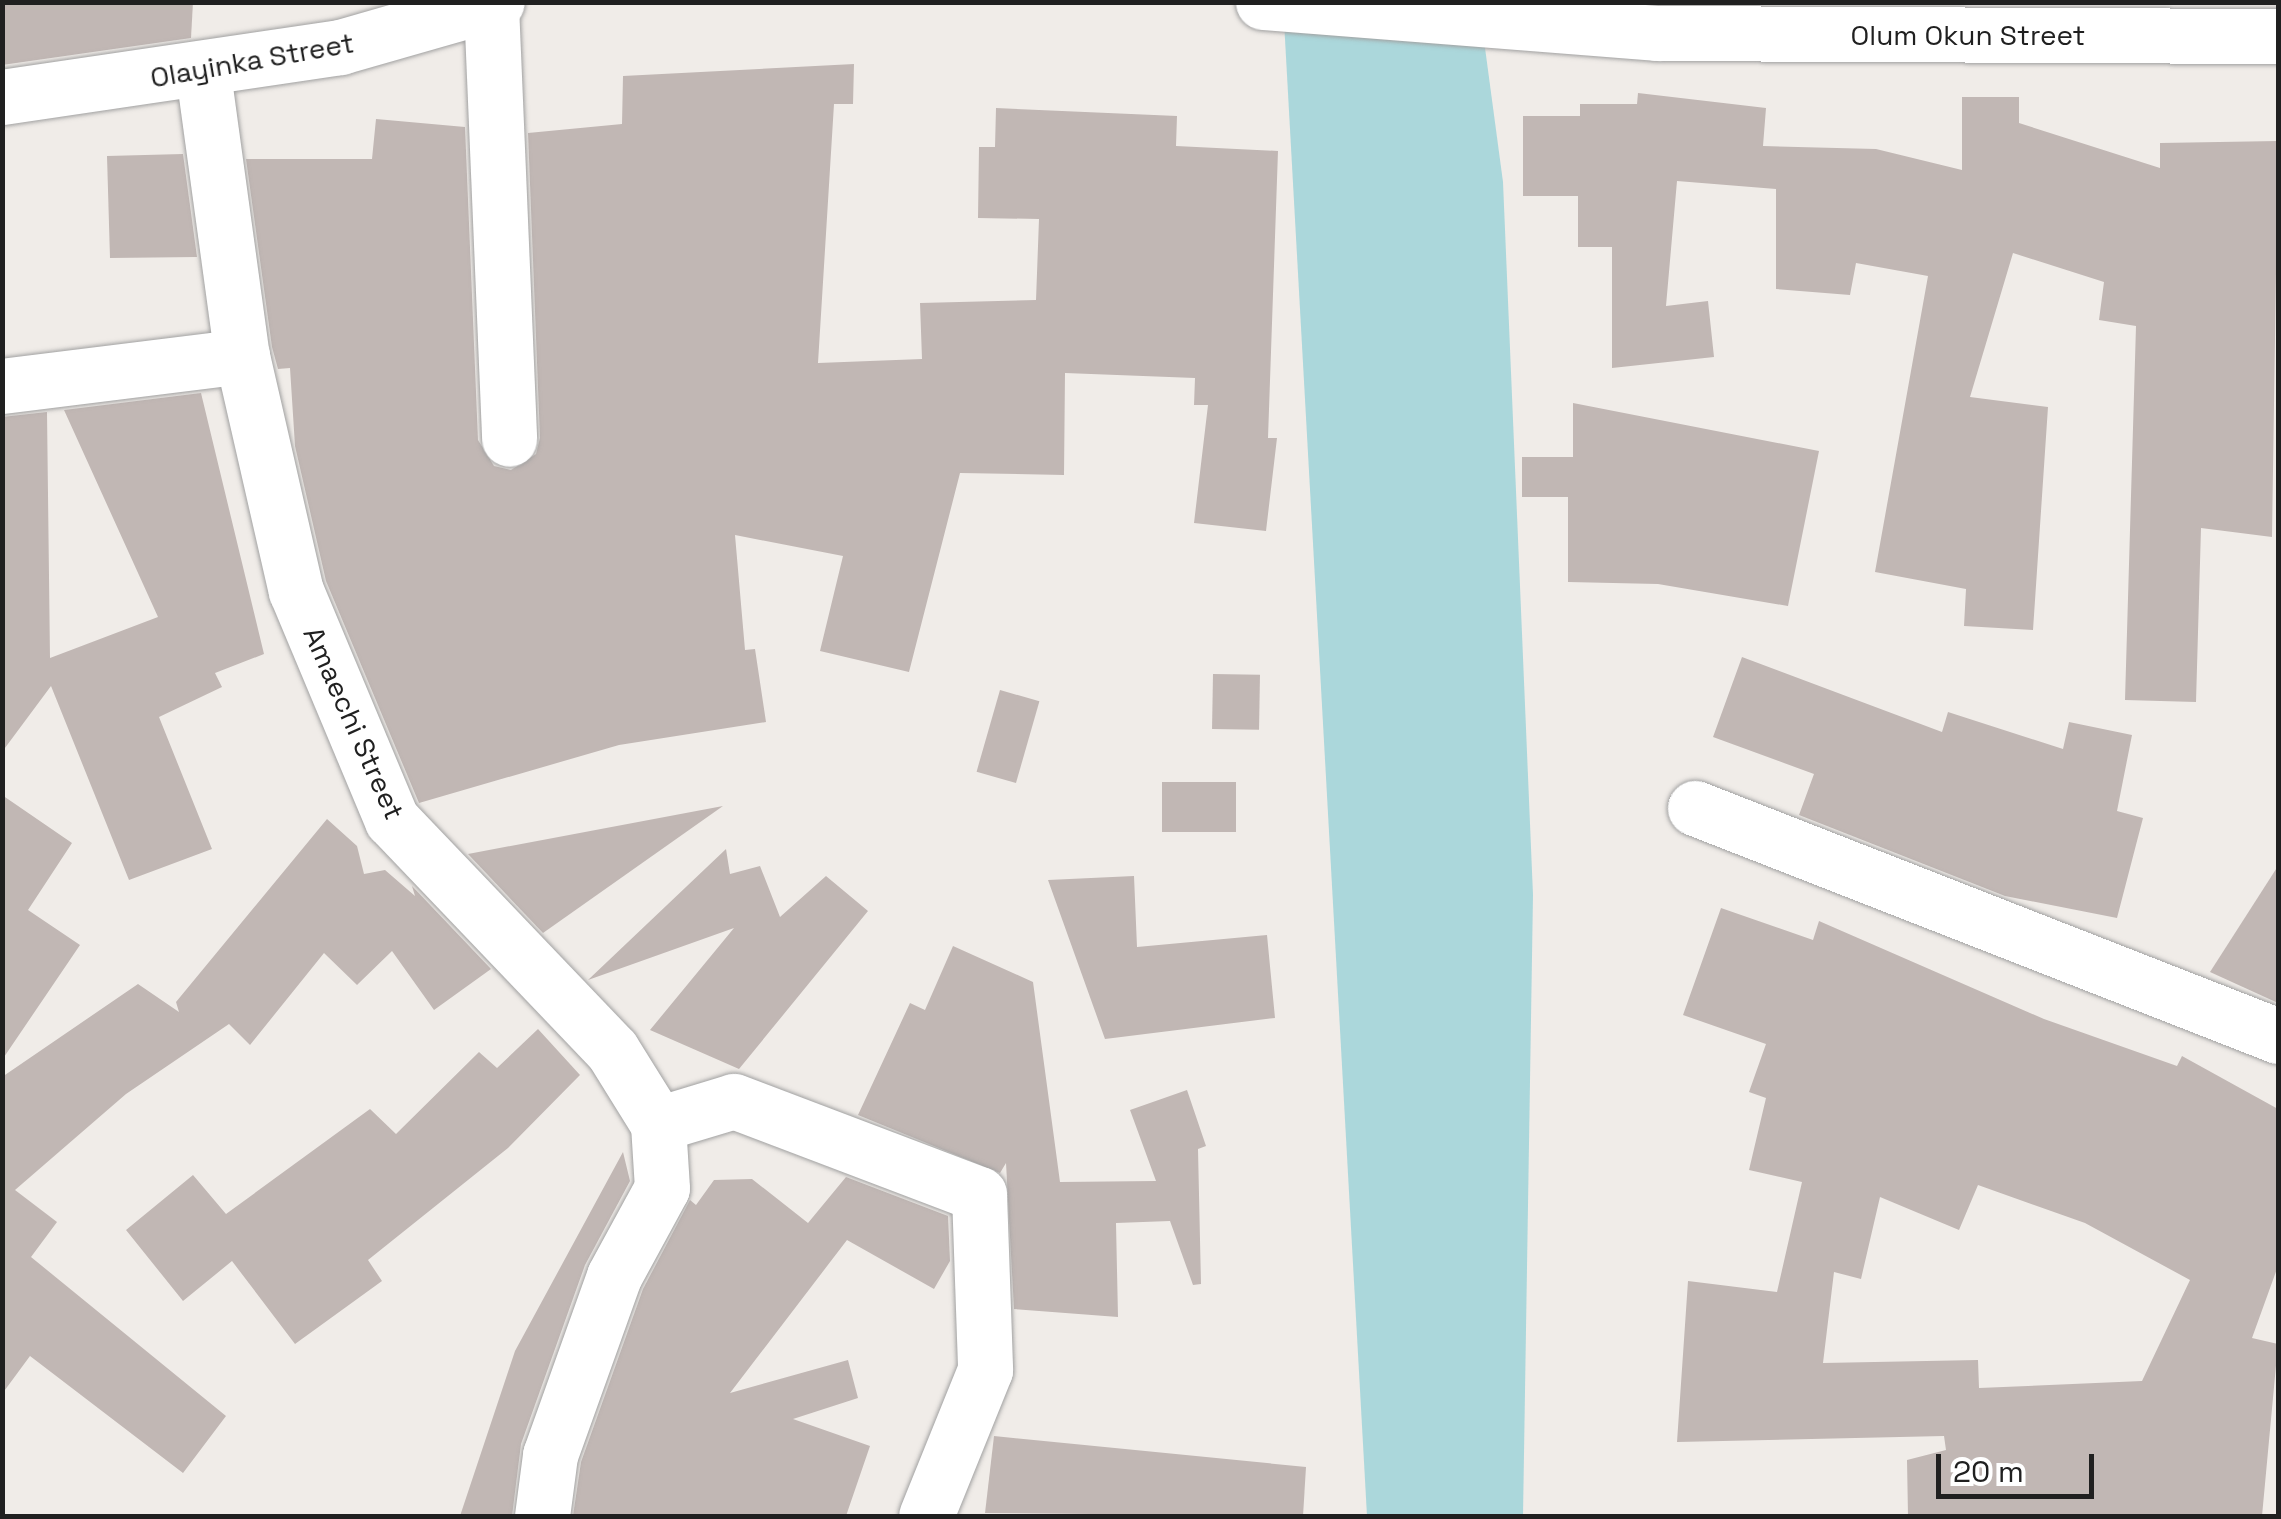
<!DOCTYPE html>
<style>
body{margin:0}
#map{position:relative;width:2281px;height:1519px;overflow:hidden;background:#f0ece8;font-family:"Space Grotesk",sans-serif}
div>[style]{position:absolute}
.water>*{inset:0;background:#abd7db}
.building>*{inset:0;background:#c1b7b4;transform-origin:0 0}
.roads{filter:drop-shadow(0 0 2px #a1a1a1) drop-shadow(0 0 2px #a1a1a1)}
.street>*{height:55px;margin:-27.5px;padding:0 27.5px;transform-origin:27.5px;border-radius:27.5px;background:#fff}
span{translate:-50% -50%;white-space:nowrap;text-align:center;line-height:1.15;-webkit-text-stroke:8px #fff;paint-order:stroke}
.street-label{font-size:28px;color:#202020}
.frame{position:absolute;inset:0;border:5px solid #202020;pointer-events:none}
.scale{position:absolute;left:1936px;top:1454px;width:158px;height:45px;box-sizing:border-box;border:5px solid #202020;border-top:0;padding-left:12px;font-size:30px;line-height:35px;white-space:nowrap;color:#202020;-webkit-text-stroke:8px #fff;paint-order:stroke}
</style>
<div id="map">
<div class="water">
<i style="clip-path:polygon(1283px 3px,1479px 3px,1503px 182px,1533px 895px,1523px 1516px,1367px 1516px)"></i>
</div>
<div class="building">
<i style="clip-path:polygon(2px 2px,193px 2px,191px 38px,2px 65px)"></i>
<i style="clip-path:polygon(854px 64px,853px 104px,834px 104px,818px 363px,922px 359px,920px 303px,1036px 300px,1039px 219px,978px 218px,979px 147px,995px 147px,996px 108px,1177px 116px,1176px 146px,1278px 151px,1268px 438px,1277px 438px,1266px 531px,1194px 523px,1208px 405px,1194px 405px,1195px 378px,1065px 373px,1064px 475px,960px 473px,909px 672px,820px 651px,843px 556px,735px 535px,745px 650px,755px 649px,766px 722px,619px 745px,419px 803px,326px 581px,295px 446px,290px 368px,278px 369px,272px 347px,246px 159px,372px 159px,376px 119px,465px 127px,478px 440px,494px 466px,511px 470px,536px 454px,540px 438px,528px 133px,622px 124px,623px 76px)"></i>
<i style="clip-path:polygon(1638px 93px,1766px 108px,1763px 146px,1876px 149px,1962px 170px,1962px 97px,2019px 97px,2019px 123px,2160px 168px,2160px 143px,2278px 141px,2272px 537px,2201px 528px,2196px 702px,2125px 700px,2136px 326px,2099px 320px,2104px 282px,2013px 253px,1970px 397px,2048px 407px,2033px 630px,1964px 626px,1966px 589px,1875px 572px,1928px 276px,1856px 263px,1850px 295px,1776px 289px,1776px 189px,1677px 181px,1666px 306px,1708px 301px,1714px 357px,1612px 368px,1612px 247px,1578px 247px,1578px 196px,1523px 196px,1523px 116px,1580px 116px,1580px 104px,1637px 104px)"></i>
<i style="clip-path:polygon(183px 154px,197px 257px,110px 258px,107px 156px)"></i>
<i style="clip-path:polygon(201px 393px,264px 654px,215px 673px,222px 687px,159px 717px,212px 849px,129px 880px,51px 686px,2px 752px,2px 417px,47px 412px,50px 658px,158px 617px,64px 410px)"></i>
<i style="clip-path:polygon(1573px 403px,1819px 451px,1788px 606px,1658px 584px,1568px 582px,1568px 497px,1522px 497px,1522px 457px,1573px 457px)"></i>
<i style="clip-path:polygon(1742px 657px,1942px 732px,1948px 712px,2063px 749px,2069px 722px,2132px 735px,2117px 811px,2143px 818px,2117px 918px,2005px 896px,1799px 815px,1814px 774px,1713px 737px)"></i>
<i style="left:1213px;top:674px;width:47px;height:55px;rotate:1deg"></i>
<i style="left:1000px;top:690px;width:41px;height:85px;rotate:16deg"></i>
<i style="left:1162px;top:782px;width:74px;height:50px"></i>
<i style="clip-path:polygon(2px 795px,72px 843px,28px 910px,80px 945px,2px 1060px)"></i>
<i style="clip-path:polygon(723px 806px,543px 933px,468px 854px)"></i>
<i style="clip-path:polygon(327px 819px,357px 846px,364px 874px,385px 870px,415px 896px,412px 886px,491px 969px,434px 1010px,392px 951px,357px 985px,324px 953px,250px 1045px,229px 1024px,126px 1094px,15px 1190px,57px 1222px,31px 1257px,226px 1416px,183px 1473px,30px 1356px,2px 1394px,2px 1077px,138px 984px,179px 1012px,176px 1002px)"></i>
<i style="clip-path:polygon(726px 849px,730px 874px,760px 866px,780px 917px,826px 876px,868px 911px,739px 1069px,650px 1030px,734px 928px,588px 980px)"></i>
<i style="clip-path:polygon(2278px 866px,2278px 1003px,2210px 972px)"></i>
<i style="clip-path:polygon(1134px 876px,1137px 947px,1267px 935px,1275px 1018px,1105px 1039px,1048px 880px)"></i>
<i style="clip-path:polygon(evenodd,1721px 908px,1813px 940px,1819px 921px,2044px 1019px,2177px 1066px,2182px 1056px,2278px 1109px,2278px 1266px,2252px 1338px,2278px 1344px,2262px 1516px,1908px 1516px,1907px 1460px,1946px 1450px,1944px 1436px,1677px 1442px,1688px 1281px,1777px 1292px,1802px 1182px,1749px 1170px,1766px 1098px,1749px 1092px,1766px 1044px,1683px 1015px,1721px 908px,1978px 1185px,2085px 1223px,2190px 1280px,2142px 1381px,1979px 1388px,1978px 1360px,1823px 1363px,1834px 1272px,1861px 1279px,1880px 1197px,1959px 1230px,1978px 1185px)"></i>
<i style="clip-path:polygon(953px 946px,1033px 982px,1060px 1182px,1156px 1181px,1130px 1110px,1187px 1090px,1206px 1146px,1198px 1149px,1201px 1284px,1193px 1285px,1170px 1221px,1116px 1223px,1118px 1317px,1014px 1309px,1006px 1163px,1000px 1173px,858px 1115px,910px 1003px,925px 1010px)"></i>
<i style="clip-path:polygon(538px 1029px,580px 1075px,508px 1148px,368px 1260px,382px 1281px,295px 1344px,232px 1261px,183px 1301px,126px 1230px,193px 1175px,226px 1214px,370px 1109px,396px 1134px,479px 1052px,497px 1068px)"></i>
<i style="clip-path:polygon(623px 1152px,630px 1181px,585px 1265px,521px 1444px,512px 1516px,460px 1516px,515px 1351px)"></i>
<i style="clip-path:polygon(846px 1177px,948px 1216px,950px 1261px,934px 1289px,847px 1240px,730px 1393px,848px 1360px,858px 1398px,793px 1419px,870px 1446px,846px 1516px,573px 1516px,581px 1462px,643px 1289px,690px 1200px,696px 1205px,714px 1180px,752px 1179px,808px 1223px)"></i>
<i style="clip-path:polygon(994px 1436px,1306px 1467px,1303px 1516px,985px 1513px)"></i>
</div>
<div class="roads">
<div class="street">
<i style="left:1263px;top:2px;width:395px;rotate:4.5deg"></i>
<i style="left:1657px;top:33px;width:621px;rotate:0.28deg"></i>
<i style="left:491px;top:5px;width:434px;rotate:87.6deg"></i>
<i style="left:203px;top:73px;width:286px;rotate:82.2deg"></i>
<i style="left:242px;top:356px;width:241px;rotate:77.1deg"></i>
<i style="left:296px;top:591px;width:248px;rotate:67.3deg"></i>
<i style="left:392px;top:820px;width:318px;rotate:46.3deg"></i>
<i style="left:612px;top:1050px;width:87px;rotate:58.1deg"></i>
<i style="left:658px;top:1124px;width:79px;rotate:-16.8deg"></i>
<i style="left:734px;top:1101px;width:262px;rotate:20.8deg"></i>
<i style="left:979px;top:1194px;width:176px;rotate:88deg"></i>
<i style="left:985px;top:1370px;width:157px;rotate:112deg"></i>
<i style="left:2px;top:97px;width:342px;rotate:-8.4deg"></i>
<i style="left:340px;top:47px;width:163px;rotate:-16deg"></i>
<i style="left:2px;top:386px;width:242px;rotate:-7.1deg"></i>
<i style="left:1695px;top:808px;width:626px;rotate:21.36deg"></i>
<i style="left:542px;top:1516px;width:62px;rotate:-82.5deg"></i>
<i style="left:550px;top:1455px;width:190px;rotate:-70.3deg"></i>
<i style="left:614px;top:1276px;width:100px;rotate:-61.4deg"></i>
<i style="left:662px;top:1188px;width:64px;rotate:-93.6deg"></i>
</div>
</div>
<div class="street-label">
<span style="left:1968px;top:35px">Olum Okun Street</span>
<span style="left:252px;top:60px;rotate:-10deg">Olayinka Street</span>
<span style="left:354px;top:723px;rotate:66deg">Amaechi Street</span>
</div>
<div class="frame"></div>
<div class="scale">20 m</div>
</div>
